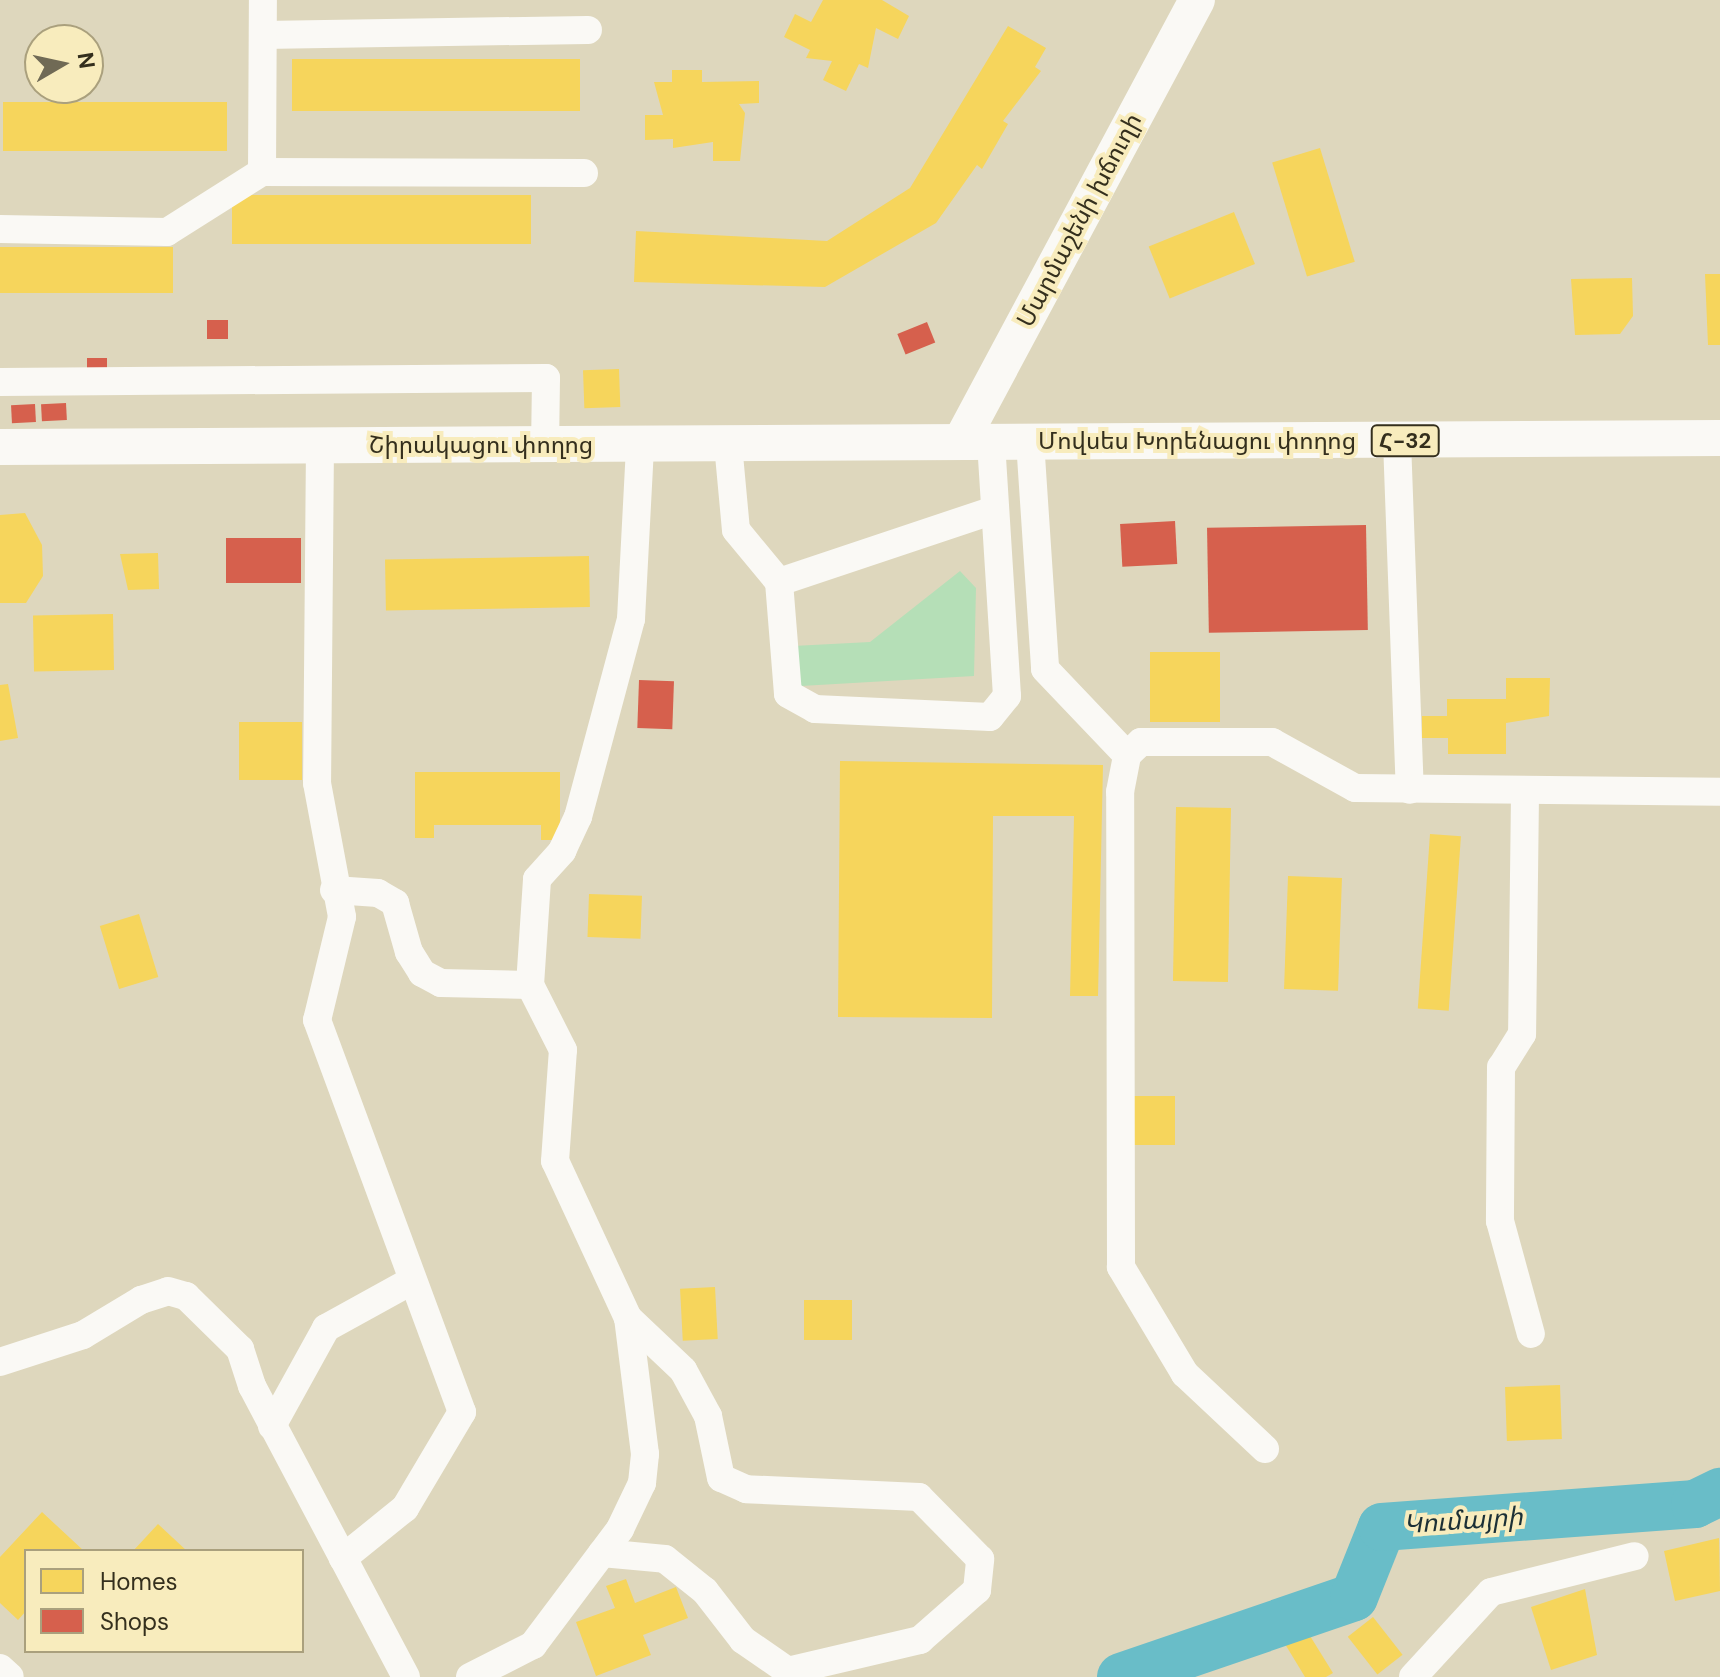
<!DOCTYPE html>
<meta charset="utf-8">
<style>
body{margin:0}
#map{position:relative;width:1720px;height:1677px;overflow:hidden;background:#ded7bd;font-family:"DM Sans","Noto Sans Armenian",sans-serif}
div>[style]{position:absolute}
.green>*{inset:0;background:#b5dfb7}
.homes>*{inset:0;background:#f6d55c;transform-origin:0 0}
.shops>*{inset:0;background:#d6604d;transform-origin:0 0}
.river>*{height:48px;margin:-24px;padding:0 24px;transform-origin:24px;border-radius:24px;background:#69bdc8}
.minor>*{height:28px;margin:-14px;padding:0 14px;transform-origin:14px;border-radius:14px;background:#faf9f5}
.major>*{height:36px;margin:-18px;padding:0 18px;transform-origin:18px;border-radius:18px;background:#faf9f5}
span{translate:-50% -50%;white-space:nowrap;text-align:center;line-height:1.15;-webkit-text-stroke:8px #f8ecbd;paint-order:stroke}
.shield-label span{padding:2px 6px;background:#f8ecbd;border:2px solid;border-radius:6px;-webkit-text-stroke-width:0}
.shield-label{font-size:22px;color:#342f1d;font-weight:700}
.street-label{font-size:24px;color:#342f1d}
.water-label{font-size:26px;color:#1c3036;font-style:italic}
.legend{position:absolute;left:24px;top:1549px;width:280px;height:104px;box-sizing:border-box;background:#f8ecbd;border:2px solid #aaa07d;margin:0;padding:10px 14px;list-style:none;font-size:24px;color:#342f1d}
.legend li{display:flex;align-items:center;gap:16px;height:40px}
.legend b{width:40px;border:2px solid #aaa07d}
.north{position:absolute;left:24px;top:24px;width:80px;height:80px;box-sizing:border-box;background:#f8ecbd;border:2px solid #aaa07d;border-radius:50%;rotate:81deg;font-size:22px;font-weight:700;line-height:32px;text-align:center;color:#342f1d}
.north::after{content:'';display:block;margin:auto;width:28px;height:36px;background:#706a55;clip-path:polygon(50% 0,100% 100%,50% 72%,0 100%)}
</style>
<div id="map">
<div class="green">
<i style="clip-path:polygon(960px 571px,976px 588px,974px 676px,801px 686px,793px 646px,870px 642px)"></i>
</div>
<div class="homes">
<i style="clip-path:polygon(823px 0,882px 0,909px 16px,898px 39px,876px 28px,868px 68px,859px 64px,846px 91px,823px 80px,832px 61px,806px 58px,810px 50px,784px 37px,795px 14px,811px 22px)"></i>
<i style="clip-path:polygon(1008px 26px,1046px 48px,1035px 67px,1041px 71px,1003px 121px,1008px 124px,982px 169px,977px 165px,936px 223px,825px 287px,634px 282px,636px 231px,827px 241px,910px 188px)"></i>
<i style="left:292px;top:59px;width:288px;height:52px"></i>
<i style="clip-path:polygon(672px 70px,702px 70px,702px 82px,759px 81px,759px 103px,739px 104px,745px 113px,740px 161px,713px 161px,713px 142px,673px 148px,673px 139px,645px 140px,645px 115px,663px 115px,654px 82px,672px 82px)"></i>
<i style="left:3px;top:102px;width:224px;height:49px"></i>
<i style="left:1320px;top:148px;width:119px;height:50px;rotate:73deg"></i>
<i style="left:232px;top:195px;width:299px;height:49px"></i>
<i style="left:1234px;top:212px;width:56px;height:92px;rotate:68deg"></i>
<i style="left:0;top:247px;width:173px;height:46px"></i>
<i style="clip-path:polygon(1705px 274px,1720px 274px,1720px 345px,1708px 345px)"></i>
<i style="clip-path:polygon(1632px 278px,1633px 316px,1620px 334px,1575px 335px,1571px 279px)"></i>
<i style="left:619px;top:369px;width:38px;height:36px;rotate:88deg"></i>
<i style="clip-path:polygon(25px 513px,42px 545px,43px 576px,26px 603px,0 603px,0 515px)"></i>
<i style="clip-path:polygon(158px 553px,159px 589px,128px 590px,120px 554px)"></i>
<i style="left:589px;top:556px;width:51px;height:204px;rotate:89deg"></i>
<i style="left:113px;top:614px;width:56px;height:80px;rotate:89deg"></i>
<i style="left:1150px;top:652px;width:70px;height:70px"></i>
<i style="clip-path:polygon(1506px 678px,1550px 678px,1549px 716px,1506px 723px,1506px 754px,1448px 754px,1448px 738px,1422px 738px,1422px 716px,1447px 716px,1447px 699px,1506px 699px)"></i>
<i style="clip-path:polygon(8px 684px,18px 738px,0 741px,0 685px)"></i>
<i style="left:239px;top:722px;width:63px;height:58px"></i>
<i style="clip-path:polygon(840px 761px,1103px 765px,1098px 996px,1070px 996px,1074px 816px,993px 816px,992px 1018px,838px 1017px)"></i>
<i style="clip-path:polygon(415px 772px,560px 772px,560px 840px,541px 840px,541px 825px,434px 825px,434px 838px,415px 838px)"></i>
<i style="left:1176px;top:807px;width:55px;height:174px;rotate:1deg"></i>
<i style="left:1430px;top:834px;width:31px;height:175px;rotate:4deg"></i>
<i style="left:1288px;top:876px;width:54px;height:113px;rotate:2deg"></i>
<i style="left:589px;top:894px;width:53px;height:43px;rotate:2deg"></i>
<i style="left:139px;top:914px;width:66px;height:41px;rotate:73deg"></i>
<i style="left:1134px;top:1096px;width:41px;height:49px"></i>
<i style="left:715px;top:1287px;width:52px;height:35px;rotate:87deg"></i>
<i style="left:804px;top:1300px;width:48px;height:40px"></i>
<i style="left:1560px;top:1385px;width:54px;height:55px;rotate:88deg"></i>
<i style="clip-path:polygon(42px 1512px,84px 1551px,26px 1551px,26px 1611px,18px 1620px,0 1603px,0 1557px)"></i>
<i style="clip-path:polygon(158px 1524px,187px 1551px,133px 1551px)"></i>
<i style="clip-path:polygon(1719px 1538px,1720px 1591px,1675px 1601px,1664px 1551px)"></i>
<i style="clip-path:polygon(626px 1579px,635px 1603px,676px 1587px,688px 1618px,643px 1635px,651px 1655px,596px 1676px,576px 1622px,615px 1608px,606px 1586px)"></i>
<i style="clip-path:polygon(1585px 1589px,1597px 1655px,1551px 1670px,1531px 1607px)"></i>
<i style="left:1373px;top:1617px;width:48px;height:32px;rotate:52deg"></i>
<i style="clip-path:polygon(1307px 1631px,1333px 1673px,1326px 1677px,1305px 1677px,1285px 1644px)"></i>
</div>
<div class="shops">
<i style="left:207px;top:320px;width:21px;height:19px"></i>
<i style="left:927px;top:322px;width:22px;height:32px;rotate:68deg"></i>
<i style="left:87px;top:358px;width:20px;height:18px"></i>
<i style="left:66px;top:403px;width:17px;height:25px;rotate:87deg"></i>
<i style="left:35px;top:404px;width:18px;height:24px;rotate:87deg"></i>
<i style="left:1175px;top:521px;width:43px;height:55px;rotate:87deg"></i>
<i style="left:1366px;top:525px;width:105px;height:159px;rotate:89deg"></i>
<i style="left:301px;top:538px;width:45px;height:75px;rotate:90deg"></i>
<i style="left:639px;top:680px;width:35px;height:48px;rotate:2deg"></i>
</div>
<div class="river">
<i style="left:1121px;top:1677px;width:246px;rotate:-18.9deg"></i>
<i style="left:1354px;top:1597px;width:75px;rotate:-68.2deg"></i>
<i style="left:1382px;top:1527px;width:314px;rotate:-4.2deg"></i>
<i style="left:1695px;top:1504px;width:28px;rotate:-26deg"></i>
</div>
<div class="minor">
<i style="left:263px;top:35px;width:325px;rotate:-0.9deg"></i>
<i style="left:262px;top:172px;width:172px;rotate:-89.7deg"></i>
<i style="left:0;top:229px;width:167px;rotate:1deg"></i>
<i style="left:167px;top:232px;width:112px;rotate:-32.3deg"></i>
<i style="left:262px;top:172px;width:322px;rotate:0.2deg"></i>
<i style="left:0;top:382px;width:546px;rotate:-0.42deg"></i>
<i style="left:546px;top:378px;width:68px;rotate:90.8deg"></i>
<i style="left:1030px;top:441px;width:228px;rotate:86.2deg"></i>
<i style="left:1045px;top:669px;width:119px;rotate:46.4deg"></i>
<i style="left:1397px;top:441px;width:349px;rotate:87.9deg"></i>
<i style="left:728px;top:444px;width:86px;rotate:84.7deg"></i>
<i style="left:736px;top:530px;width:67px;rotate:50.4deg"></i>
<i style="left:779px;top:582px;width:112px;rotate:85.4deg"></i>
<i style="left:788px;top:694px;width:31px;rotate:29deg"></i>
<i style="left:815px;top:709px;width:175px;rotate:2.6deg"></i>
<i style="left:990px;top:717px;width:27px;rotate:-51deg"></i>
<i style="left:1007px;top:696px;width:256px;rotate:-93.6deg"></i>
<i style="left:320px;top:445px;width:338px;rotate:90.5deg"></i>
<i style="left:317px;top:783px;width:136px;rotate:79.4deg"></i>
<i style="left:342px;top:917px;width:106px;rotate:103.6deg"></i>
<i style="left:317px;top:1020px;width:418px;rotate:69.7deg"></i>
<i style="left:462px;top:1412px;width:112px;rotate:120.7deg"></i>
<i style="left:405px;top:1508px;width:80px;rotate:141.1deg"></i>
<i style="left:779px;top:582px;width:227px;rotate:-18.5deg"></i>
<i style="left:1525px;top:794px;width:240px;rotate:90.7deg"></i>
<i style="left:1522px;top:1034px;width:39px;rotate:122deg"></i>
<i style="left:1501px;top:1067px;width:154px;rotate:90.4deg"></i>
<i style="left:1500px;top:1221px;width:117px;rotate:74.7deg"></i>
<i style="left:334px;top:890px;width:44px;rotate:3.9deg"></i>
<i style="left:378px;top:893px;width:20px;rotate:30deg"></i>
<i style="left:395px;top:903px;width:51px;rotate:74.1deg"></i>
<i style="left:409px;top:952px;width:25px;rotate:58deg"></i>
<i style="left:422px;top:973px;width:21px;rotate:28deg"></i>
<i style="left:441px;top:983px;width:89px;rotate:1.3deg"></i>
<i style="left:0;top:1362px;width:87px;rotate:-18deg"></i>
<i style="left:83px;top:1335px;width:68px;rotate:-31.1deg"></i>
<i style="left:141px;top:1300px;width:28px;rotate:-18deg"></i>
<i style="left:168px;top:1291px;width:19px;rotate:16deg"></i>
<i style="left:186px;top:1296px;width:76px;rotate:44.5deg"></i>
<i style="left:240px;top:1349px;width:39px;rotate:72deg"></i>
<i style="left:252px;top:1386px;width:329px;rotate:62.1deg"></i>
<i style="left:272px;top:1426px;width:112px;rotate:-61.1deg"></i>
<i style="left:326px;top:1328px;width:99px;rotate:-28.9deg"></i>
<i style="left:1265px;top:1449px;width:110px;rotate:-136.8deg"></i>
<i style="left:1185px;top:1374px;width:125px;rotate:-120.9deg"></i>
<i style="left:1121px;top:1267px;width:475px;rotate:-90.1deg"></i>
<i style="left:1120px;top:792px;width:38px;rotate:-79deg"></i>
<i style="left:1127px;top:755px;width:19px;rotate:-43deg"></i>
<i style="left:1141px;top:742px;width:131px"></i>
<i style="left:1272px;top:742px;width:95px;rotate:29deg"></i>
<i style="left:1355px;top:788px;width:365px;rotate:0.6deg"></i>
<i style="left:602px;top:1553px;width:63px;rotate:5.4deg"></i>
<i style="left:665px;top:1559px;width:51px;rotate:38.7deg"></i>
<i style="left:705px;top:1591px;width:62px;rotate:52.2deg"></i>
<i style="left:743px;top:1640px;width:55px;rotate:34.6deg"></i>
<i style="left:788px;top:1671px;width:136px;rotate:-13.2deg"></i>
<i style="left:920px;top:1640px;width:76px;rotate:-41.3deg"></i>
<i style="left:977px;top:1590px;width:31px;rotate:-84deg"></i>
<i style="left:980px;top:1559px;width:87px;rotate:-134.5deg"></i>
<i style="left:919px;top:1497px;width:173px;rotate:-177.4deg"></i>
<i style="left:746px;top:1489px;width:27px;rotate:-156deg"></i>
<i style="left:721px;top:1478px;width:63px;rotate:-101.8deg"></i>
<i style="left:708px;top:1416px;width:52px;rotate:-118.5deg"></i>
<i style="left:683px;top:1370px;width:76px;rotate:-136.6deg"></i>
<i style="left:0;top:1668px;width:13px;rotate:42deg"></i>
<i style="left:470px;top:1677px;width:71px;rotate:-26.9deg"></i>
<i style="left:533px;top:1645px;width:145px;rotate:-53.1deg"></i>
<i style="left:620px;top:1529px;width:51px;rotate:-64.4deg"></i>
<i style="left:642px;top:1483px;width:29px;rotate:-84deg"></i>
<i style="left:645px;top:1454px;width:137px;rotate:-97.1deg"></i>
<i style="left:628px;top:1318px;width:173px;rotate:-114.9deg"></i>
<i style="left:555px;top:1161px;width:111px;rotate:-85.9deg"></i>
<i style="left:563px;top:1050px;width:73px;rotate:-116.9deg"></i>
<i style="left:530px;top:985px;width:106px;rotate:-86.2deg"></i>
<i style="left:537px;top:879px;width:38px;rotate:-48deg"></i>
<i style="left:562px;top:851px;width:38px;rotate:-65deg"></i>
<i style="left:578px;top:817px;width:205px;rotate:-75deg"></i>
<i style="left:631px;top:619px;width:174px;rotate:-87deg"></i>
<i style="left:1413px;top:1677px;width:115px;rotate:-47.5deg"></i>
<i style="left:1491px;top:1592px;width:148px;rotate:-14deg"></i>
</div>
<div class="major">
<i style="left:961px;top:441px;width:500px;rotate:-61.85deg"></i>
<i style="left:0;top:447px;width:1720px;rotate:-0.3deg"></i>
</div>
<div class="shield-label">
<span style="left:1405px;top:441px">Հ-32</span>
</div>
<div class="street-label">
<span style="left:1079px;top:220px;rotate:-62deg">Մարմաշենի խճուղի</span>
<span style="left:1197px;top:441px">Մովսես Խորենացու փողոց</span>
<span style="left:481px;top:445px">Շիրակացու փողոց</span>
</div>
<div class="water-label">
<span style="left:1463px;top:1521px;rotate:-4deg">Կումայրի</span>
</div>
<ul class="legend">
<li><b style="height:22px;background:#f6d55c"></b>Homes</li>
<li><b style="height:22px;background:#d6604d"></b>Shops</li>
</ul>
<div class="north">N</div>
</div>
